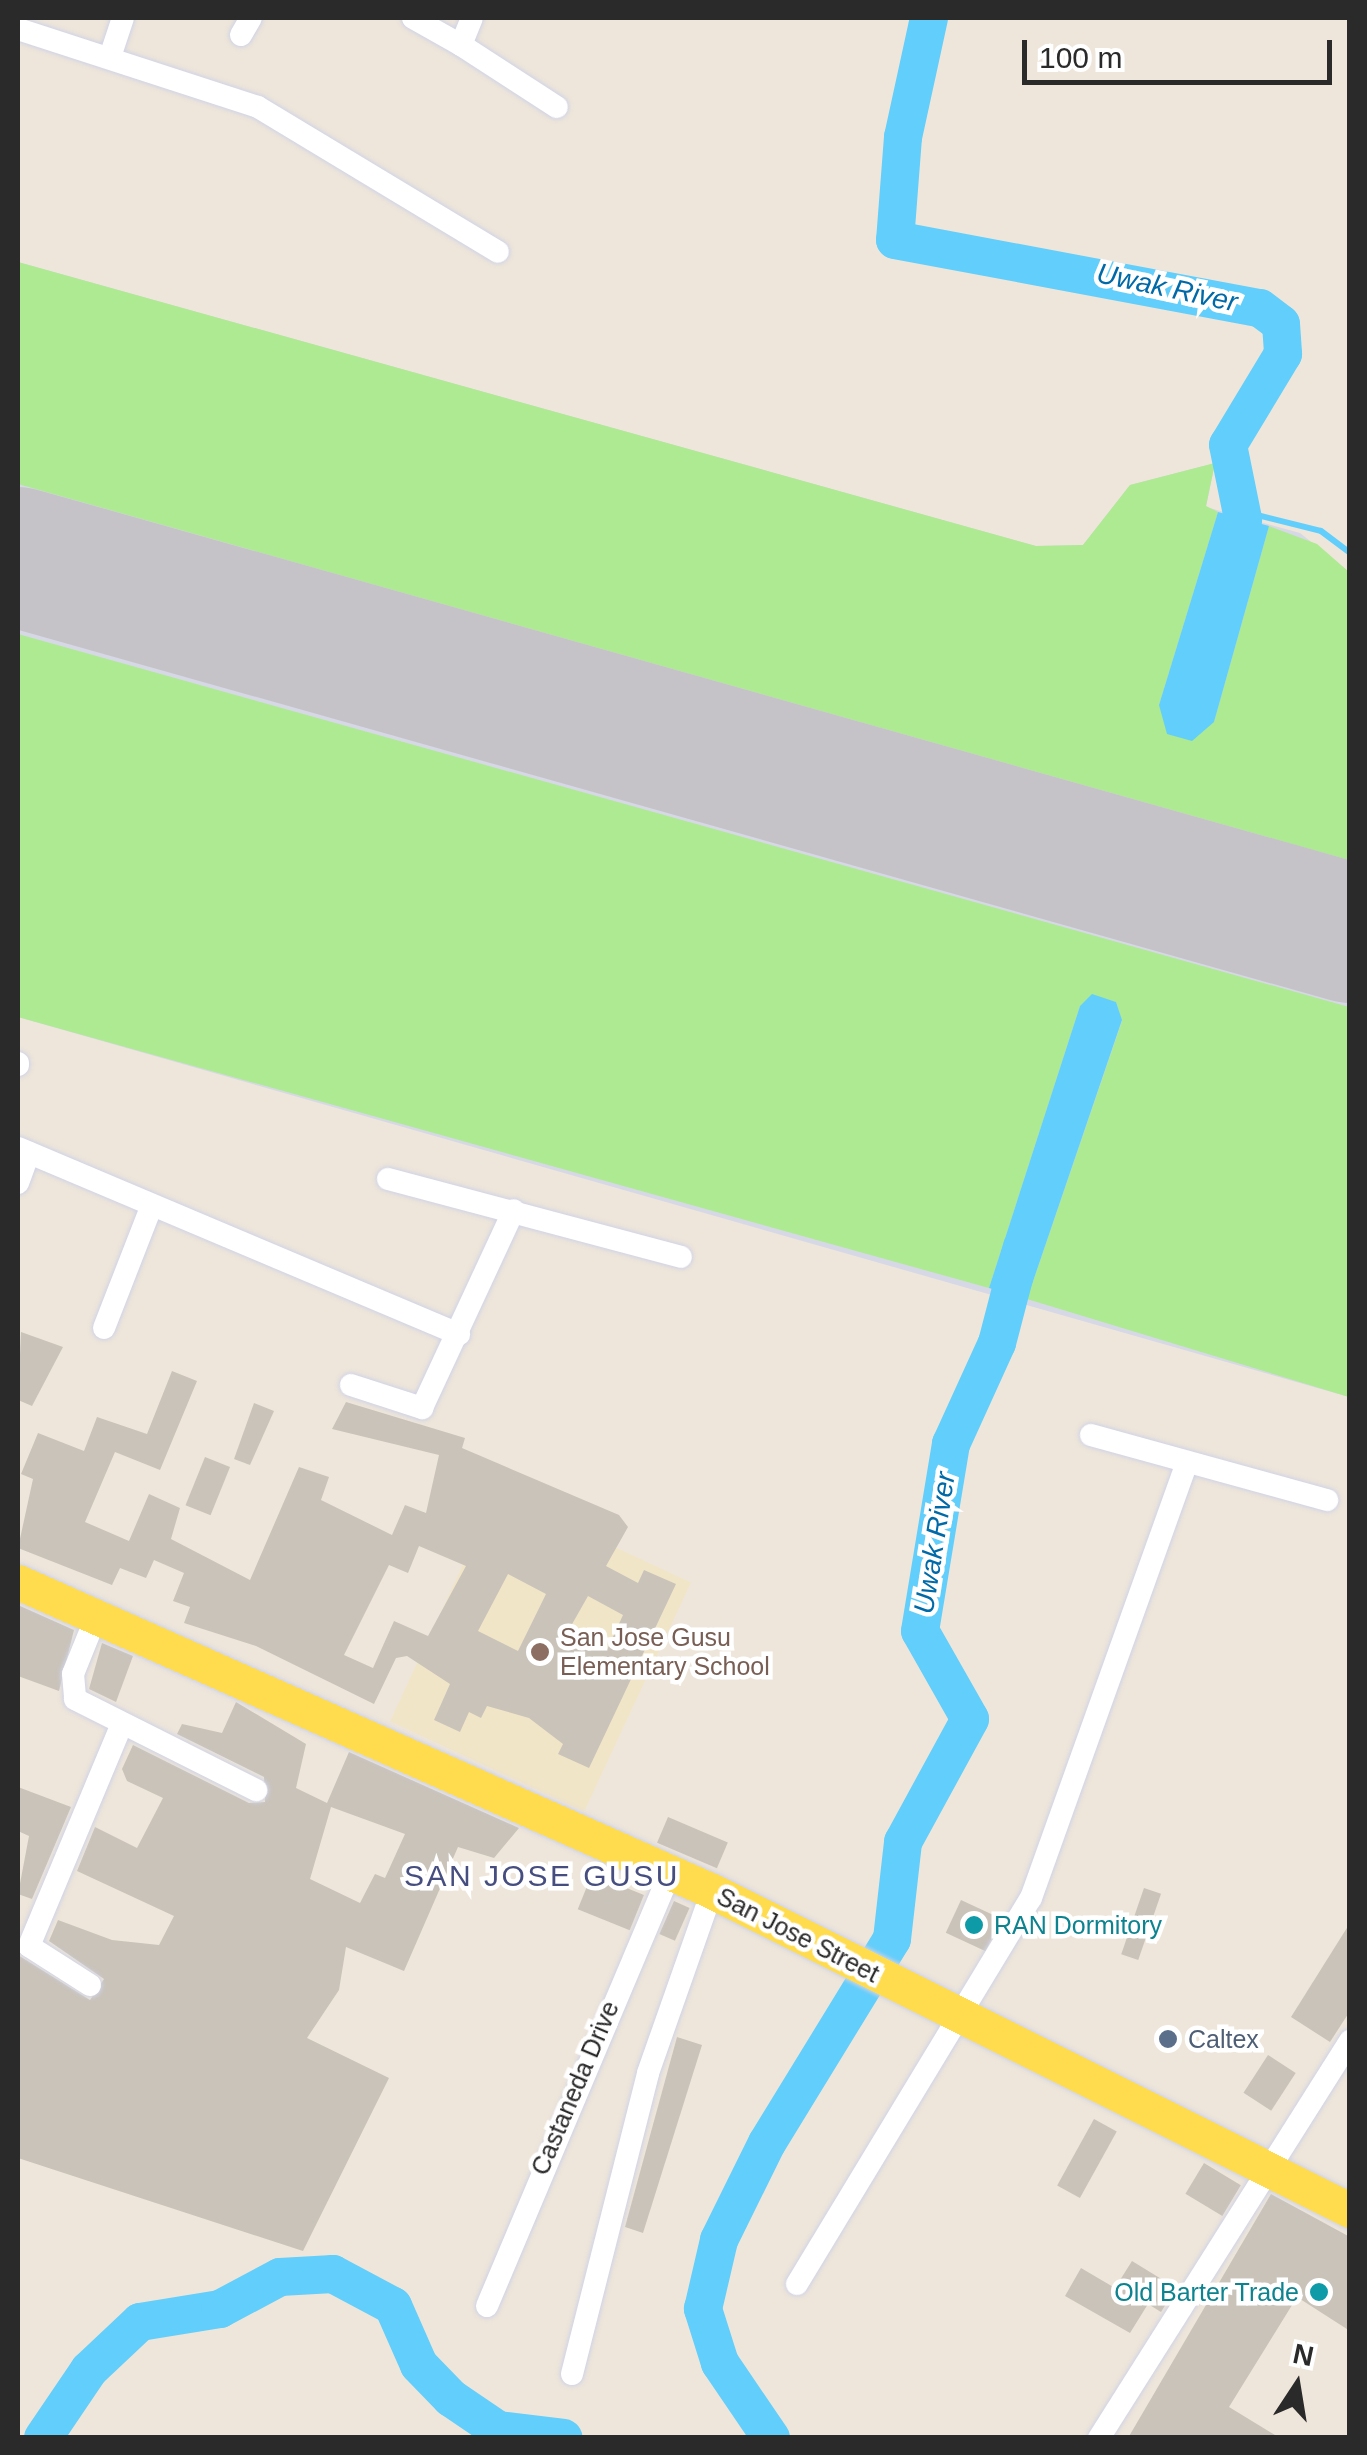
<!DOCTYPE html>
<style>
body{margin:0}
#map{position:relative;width:1367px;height:2455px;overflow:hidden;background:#eee6da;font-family:Helvetica,sans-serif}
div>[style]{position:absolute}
.education>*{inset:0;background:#f1e5c8;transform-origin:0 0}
.airport>*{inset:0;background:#d6d8e6}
.green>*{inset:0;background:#adea91}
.water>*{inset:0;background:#62cefb}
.stream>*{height:6px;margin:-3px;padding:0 3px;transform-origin:3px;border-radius:3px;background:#62cefb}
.river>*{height:38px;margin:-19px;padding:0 19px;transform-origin:19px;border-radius:19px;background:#62cefb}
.runway>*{height:140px;margin:-70px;padding:0 70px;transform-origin:70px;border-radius:70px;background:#c6c3c8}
.building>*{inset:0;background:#c9c3ba;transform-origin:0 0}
.roads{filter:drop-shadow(0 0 2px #d0d3e5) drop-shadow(0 0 2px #d0d3e5)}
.street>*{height:22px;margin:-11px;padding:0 11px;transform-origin:11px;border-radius:11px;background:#fff}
.primary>*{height:35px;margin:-17.5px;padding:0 17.5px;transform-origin:17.5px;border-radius:17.5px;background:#ffdb4e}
.dots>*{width:28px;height:28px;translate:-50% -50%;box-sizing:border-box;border:5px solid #fff;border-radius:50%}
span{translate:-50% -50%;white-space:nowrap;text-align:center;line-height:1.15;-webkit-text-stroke:9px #fff;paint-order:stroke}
.education-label{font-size:25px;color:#785e54}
.left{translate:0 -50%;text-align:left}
.culture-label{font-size:25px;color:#0d838f}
.right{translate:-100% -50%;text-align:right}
.street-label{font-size:25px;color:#2a2a2a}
.service-label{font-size:25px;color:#4e5e75}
.water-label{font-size:28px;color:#006aa8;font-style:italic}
.quarter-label{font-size:30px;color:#464e80;letter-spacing:2.5px}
.frame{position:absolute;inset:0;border:20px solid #2a2a2a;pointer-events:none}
.north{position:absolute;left:1247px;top:2335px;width:100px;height:100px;-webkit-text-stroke:8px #fff;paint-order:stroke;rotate:12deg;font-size:28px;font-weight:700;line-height:40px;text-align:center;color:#2a2a2a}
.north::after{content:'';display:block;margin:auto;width:35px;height:45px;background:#2a2a2a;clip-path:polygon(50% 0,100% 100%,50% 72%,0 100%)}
.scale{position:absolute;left:1022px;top:40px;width:310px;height:45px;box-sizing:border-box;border:5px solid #2a2a2a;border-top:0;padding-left:12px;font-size:30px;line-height:35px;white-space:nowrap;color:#2a2a2a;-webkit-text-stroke:8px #fff;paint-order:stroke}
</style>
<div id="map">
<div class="education">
<i style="left:497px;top:1492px;width:214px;height:253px;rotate:25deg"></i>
</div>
<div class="airport">
<i style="clip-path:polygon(18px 262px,1036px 546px,1083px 545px,1130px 485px,1215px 463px,1206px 507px,1300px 533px,1349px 572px,1349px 1397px,18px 1017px)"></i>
</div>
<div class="green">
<i style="clip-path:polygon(18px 262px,1036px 546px,1083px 545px,1130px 485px,1215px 463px,1206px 506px,1218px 512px,1159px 705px,1214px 722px,1269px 526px,1317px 544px,1349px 572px,1349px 860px,18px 484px)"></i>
<i style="clip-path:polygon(18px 634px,1349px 1007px,1349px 1397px,1027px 1299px,1122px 1021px,1116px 1002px,1092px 995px,1080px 1006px,989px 1288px,18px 1017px)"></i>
</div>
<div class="water">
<i style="clip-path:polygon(1218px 512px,1269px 526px,1214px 722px,1192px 741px,1167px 734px,1159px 705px)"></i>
<i style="clip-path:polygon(1092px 994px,1116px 1002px,1122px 1020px,1027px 1299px,989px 1288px,1080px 1006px)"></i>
</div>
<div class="stream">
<i style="left:1241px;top:511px;width:82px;rotate:14deg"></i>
<i style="left:1321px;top:531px;width:36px;rotate:37deg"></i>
</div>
<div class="river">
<i style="left:929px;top:18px;width:122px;rotate:102.3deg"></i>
<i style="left:903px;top:137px;width:103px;rotate:94.4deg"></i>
<i style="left:895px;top:240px;width:371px;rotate:10.6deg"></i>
<i style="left:1260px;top:308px;width:26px;rotate:37deg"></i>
<i style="left:1281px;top:324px;width:30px;rotate:86deg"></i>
<i style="left:1283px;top:354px;width:106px;rotate:121.1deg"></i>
<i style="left:1228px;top:445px;width:76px;rotate:78.5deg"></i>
<i style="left:1243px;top:519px;width:48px;rotate:105.8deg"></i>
<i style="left:43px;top:2438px;width:82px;rotate:-55.9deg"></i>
<i style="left:89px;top:2370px;width:70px;rotate:-43.3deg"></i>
<i style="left:140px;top:2322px;width:81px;rotate:-9.2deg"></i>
<i style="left:220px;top:2309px;width:68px;rotate:-28.1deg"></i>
<i style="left:280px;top:2277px;width:53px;rotate:-3.2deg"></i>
<i style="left:333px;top:2274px;width:68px;rotate:28.1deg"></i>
<i style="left:393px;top:2306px;width:64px;rotate:66.2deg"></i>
<i style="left:419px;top:2365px;width:46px;rotate:45.9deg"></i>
<i style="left:451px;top:2398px;width:57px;rotate:34.2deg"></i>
<i style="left:498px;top:2430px;width:66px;rotate:6.9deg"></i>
<i style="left:771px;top:2438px;width:91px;rotate:-124.2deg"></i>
<i style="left:720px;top:2363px;width:57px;rotate:-107.5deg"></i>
<i style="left:703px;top:2309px;width:71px;rotate:-76.9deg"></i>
<i style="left:719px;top:2240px;width:108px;rotate:-63.7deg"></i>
<i style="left:767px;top:2143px;width:239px;rotate:-58.5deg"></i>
<i style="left:892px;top:1939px;width:98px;rotate:-83.5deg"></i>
<i style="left:903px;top:1842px;width:140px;rotate:-61.4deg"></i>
<i style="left:970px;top:1719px;width:101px;rotate:-119.6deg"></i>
<i style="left:920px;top:1631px;width:190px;rotate:-80.6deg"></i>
<i style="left:951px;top:1444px;width:111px;rotate:-65.5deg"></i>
<i style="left:997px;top:1343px;width:99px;rotate:-75.4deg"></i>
</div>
<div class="runway">
<i style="left:18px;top:557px;width:1384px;rotate:15.76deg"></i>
</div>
<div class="building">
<i style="clip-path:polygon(21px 1332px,63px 1347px,32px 1406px,18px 1400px)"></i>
<i style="clip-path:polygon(evenodd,172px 1371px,197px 1381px,160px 1470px,115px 1452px,85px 1522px,129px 1541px,149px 1494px,180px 1508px,171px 1539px,250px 1580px,299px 1467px,329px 1477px,321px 1500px,392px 1535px,405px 1505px,426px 1513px,439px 1455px,332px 1429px,346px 1402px,465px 1438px,462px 1448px,619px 1515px,628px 1527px,606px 1566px,638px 1583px,644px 1570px,676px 1584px,589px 1768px,558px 1754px,563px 1744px,529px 1718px,487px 1706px,481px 1718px,469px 1712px,460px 1732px,434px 1720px,450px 1684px,407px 1656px,396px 1658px,374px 1704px,256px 1646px,184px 1623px,190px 1607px,173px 1601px,184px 1573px,154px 1560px,146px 1578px,120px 1568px,112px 1585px,18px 1548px,33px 1479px,21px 1474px,38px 1433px,84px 1451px,97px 1417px,147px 1434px,172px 1371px,419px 1546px,466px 1566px,428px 1636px,394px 1621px,373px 1668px,344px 1655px,389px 1565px,408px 1573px,419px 1546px,172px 1371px,508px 1574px,546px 1594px,518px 1651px,478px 1631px,508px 1574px,172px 1371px,588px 1596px,623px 1615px,607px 1650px,571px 1626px,588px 1596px)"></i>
<i style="clip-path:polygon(254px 1403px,274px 1411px,250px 1465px,234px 1459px)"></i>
<i style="left:205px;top:1457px;width:27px;height:52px;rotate:22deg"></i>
<i style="clip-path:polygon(18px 1605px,74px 1630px,59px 1691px,18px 1676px)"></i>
<i style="clip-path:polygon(102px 1643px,133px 1656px,116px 1702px,89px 1689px)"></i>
<i style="clip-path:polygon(evenodd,236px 1702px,306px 1744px,296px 1788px,327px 1803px,349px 1752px,519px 1828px,494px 1858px,458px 1847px,404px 1971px,346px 1947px,339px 1990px,307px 2038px,389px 2078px,303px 2251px,18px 2158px,18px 1955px,90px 2000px,104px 1979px,49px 1941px,58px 1920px,112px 1940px,159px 1945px,174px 1916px,77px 1871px,95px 1827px,137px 1848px,163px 1798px,127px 1781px,122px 1769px,133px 1745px,249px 1803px,265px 1802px,264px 1777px,177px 1734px,182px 1724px,222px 1733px,236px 1702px,331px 1807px,405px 1834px,385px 1878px,375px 1874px,360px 1903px,310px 1879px,331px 1807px)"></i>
<i style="clip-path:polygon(18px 1787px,71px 1807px,32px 1899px,18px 1894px,29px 1836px,18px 1831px)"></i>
<i style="left:668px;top:1817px;width:65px;height:28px;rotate:23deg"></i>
<i style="left:592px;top:1874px;width:56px;height:38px;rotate:22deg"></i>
<i style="left:1144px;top:1888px;width:18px;height:70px;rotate:19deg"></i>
<i style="left:961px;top:1900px;width:44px;height:36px;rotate:25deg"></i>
<i style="left:674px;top:1901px;width:17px;height:36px;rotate:24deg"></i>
<i style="clip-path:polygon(1350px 1923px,1350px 2011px,1330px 2042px,1291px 2017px)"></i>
<i style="clip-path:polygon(677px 2037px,702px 2045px,643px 2233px,625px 2227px)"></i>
<i style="left:1268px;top:2055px;width:33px;height:45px;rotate:33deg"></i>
<i style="left:1094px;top:2119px;width:26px;height:76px;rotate:29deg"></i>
<i style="left:1204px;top:2163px;width:43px;height:36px;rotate:31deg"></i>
<i style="clip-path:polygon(1271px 2194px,1350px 2237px,1350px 2331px,1297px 2297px,1229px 2407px,1280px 2438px,1128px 2438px)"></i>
<i style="clip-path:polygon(1132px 2261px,1176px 2288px,1161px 2312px,1148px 2304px,1130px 2333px,1065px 2296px,1081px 2268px,1115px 2288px)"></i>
</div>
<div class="roads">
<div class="street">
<i style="left:413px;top:18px;width:55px;rotate:29.4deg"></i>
<i style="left:461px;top:45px;width:29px;rotate:-68deg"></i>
<i style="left:18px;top:29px;width:252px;rotate:18deg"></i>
<i style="left:258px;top:107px;width:280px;rotate:31.1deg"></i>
<i style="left:241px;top:35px;width:20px;rotate:-60deg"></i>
<i style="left:461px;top:45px;width:114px;rotate:32.9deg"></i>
<i style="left:110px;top:57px;width:41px;rotate:-71.6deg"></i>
<i style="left:18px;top:1065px;width:2px;rotate:-90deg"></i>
<i style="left:18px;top:1148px;width:479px;rotate:22.9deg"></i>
<i style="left:388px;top:1179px;width:303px;rotate:14.9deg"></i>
<i style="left:18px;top:1183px;width:32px;rotate:-70deg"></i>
<i style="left:104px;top:1328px;width:132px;rotate:-68.7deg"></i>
<i style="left:351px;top:1385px;width:75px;rotate:17.9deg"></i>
<i style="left:422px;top:1408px;width:218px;rotate:-65.1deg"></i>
<i style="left:1091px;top:1435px;width:245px;rotate:15.4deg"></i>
<i style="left:96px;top:1617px;width:61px;rotate:112deg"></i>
<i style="left:73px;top:1674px;width:25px;rotate:85deg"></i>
<i style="left:75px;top:1699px;width:203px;rotate:26.7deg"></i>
<i style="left:90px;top:1985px;width:72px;rotate:-147.4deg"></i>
<i style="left:29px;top:1946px;width:238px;rotate:-67.3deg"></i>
<i style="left:797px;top:2284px;width:451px;rotate:-58.8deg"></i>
<i style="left:1031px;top:1898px;width:457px;rotate:-70.3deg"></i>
<i style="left:487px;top:2306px;width:471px;rotate:-67.1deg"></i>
<i style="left:572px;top:2374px;width:310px;rotate:-75.8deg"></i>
<i style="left:648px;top:2073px;width:193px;rotate:-70.6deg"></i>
<i style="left:1099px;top:2438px;width:470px;rotate:-57.7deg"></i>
</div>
<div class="primary">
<i style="left:18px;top:1582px;width:760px;rotate:24deg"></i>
<i style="left:712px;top:1891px;width:713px;rotate:26.57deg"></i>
</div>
</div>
<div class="dots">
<i style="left:540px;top:1652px;background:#8d6e63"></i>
<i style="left:974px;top:1925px;background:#0f9aa8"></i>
<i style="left:1168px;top:2039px;background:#5c6f8a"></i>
<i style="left:1319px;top:2292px;background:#0f9aa8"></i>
</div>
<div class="education-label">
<span class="left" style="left:560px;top:1652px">San Jose Gusu<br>Elementary School</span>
</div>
<div class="culture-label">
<span class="left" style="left:994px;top:1925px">RAN Dormitory</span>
<span class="right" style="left:1299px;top:2292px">Old Barter Trade</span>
</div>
<div class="street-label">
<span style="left:798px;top:1935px;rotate:27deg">San Jose Street</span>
<span style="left:575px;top:2088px;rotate:-67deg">Castaneda Drive</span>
</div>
<div class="service-label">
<span class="left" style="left:1188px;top:2039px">Caltex</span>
</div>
<div class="water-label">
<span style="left:1167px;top:288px;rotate:12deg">Uwak River</span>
<span style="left:935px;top:1543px;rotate:-81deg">Uwak River</span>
</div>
<div class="quarter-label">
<span style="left:542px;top:1876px">SAN JOSE GUSU</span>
</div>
<div class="frame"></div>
<div class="north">N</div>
<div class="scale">100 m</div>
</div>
